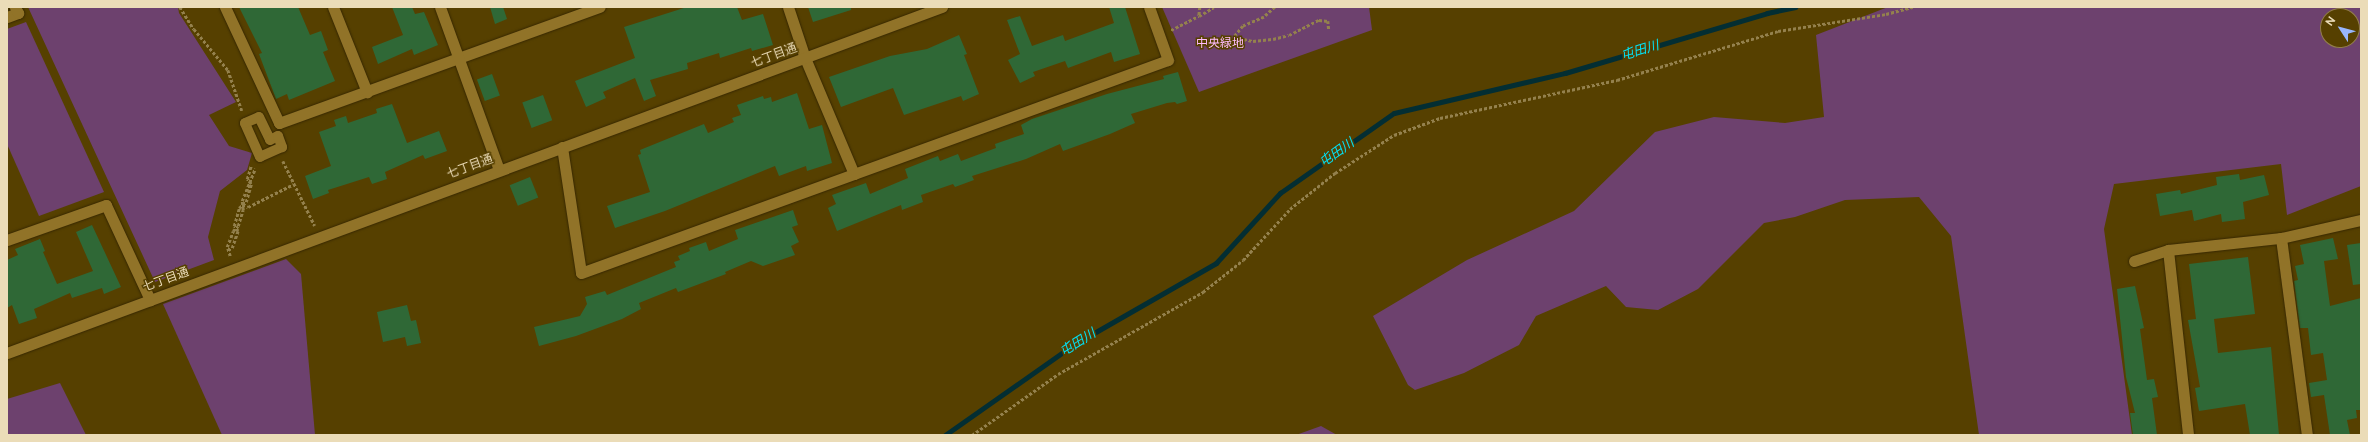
<!DOCTYPE html>
<meta charset="utf-8">
<style>
body{margin:0}
#map{position:relative;width:2368px;height:442px;overflow:hidden;background:#564000;font-family:Raleway,"Noto Sans JP",sans-serif}
div>[style]{position:absolute}
.green>*{inset:0;background:#6d416e}
.stream>*{height:5px;margin:-2.5px;padding:0 2.5px;transform-origin:2.5px;border-radius:2.5px;background:#032e33}
.building>*{inset:0;background:#2f6836;transform-origin:0 0}
.path>*{height:2.5px;margin-top:-1.25px;transform-origin:0;background:repeating-linear-gradient(90deg,#94814d 0 3px,transparent 0 5px)}
.roads{filter:drop-shadow(0 0 1px #362700) drop-shadow(0 0 1px #362700)}
.pedestrian>*{height:10px;margin:-5px;padding:0 5px;transform-origin:5px;border-radius:5px;background:#917328}
.minor>*{height:11px;margin:-5.5px;padding:0 5.5px;transform-origin:5.5px;border-radius:5.5px;background:#917328}
.tertiary>*{height:11px;margin:-5.5px;padding:0 5.5px;transform-origin:5.5px;border-radius:5.5px;background:#917328}
span{translate:-50% -50%;white-space:nowrap;text-align:center;line-height:1.15;-webkit-text-stroke:3px #564000;paint-order:stroke}
.park-label{font-size:12px;color:#ffbcff}
.street-label{font-size:12px;color:#ebdcb8}
.water-label{font-size:13px;color:#01e3f8;font-style:italic}
.frame{position:absolute;inset:0;border:8px solid #ebdcb8;pointer-events:none}
.north{position:absolute;left:2320px;top:8px;width:40px;height:40px;box-sizing:border-box;background:#564000;border:1px solid #927e4a;border-radius:50%;rotate:306deg;font-size:11px;font-weight:700;line-height:16px;text-align:center;color:#ebdcb8}
.north::after{content:'';display:block;margin:auto;width:14px;height:18px;background:#98b6fd;clip-path:polygon(50% 0,100% 100%,50% 72%,0 100%)}
</style>
<div id="map">
<div class="green">
<i style="clip-path:polygon(28px 7px,178px 7px,179px 13px,236px 102px,209px 115px,229px 146px,252px 153px,247px 170px,220px 191px,208px 237px,214px 260px,155px 282px)"></i>
<i style="clip-path:polygon(1162px 7px,1369px 7px,1372px 30px,1199px 92px)"></i>
<i style="clip-path:polygon(evenodd,1888px 7px,2361px 7px,2361px 186px,2287px 215px,2281px 164px,2114px 184px,2104px 229px,2132px 435px,1979px 435px,1951px 236px,1919px 197px,1845px 200px,1795px 217px,1764px 223px,1698px 289px,1658px 310px,1626px 307px,1606px 286px,1536px 316px,1519px 345px,1464px 373px,1415px 390px,1408px 385px,1373px 316px,1467px 260px,1574px 211px,1655px 132px,1714px 117px,1785px 123px,1824px 117px,1816px 35px,1888px 7px,2328px 16px,2352px 16px,2352px 40px,2328px 40px,2328px 16px)"></i>
<i style="clip-path:polygon(26px 22px,104px 192px,39px 216px,7px 144px,7px 29px)"></i>
<i style="clip-path:polygon(286px 259px,301px 274px,315px 435px,222px 435px,163px 304px)"></i>
<i style="clip-path:polygon(60px 383px,86px 435px,7px 435px,7px 399px)"></i>
<i style="clip-path:polygon(1321px 426px,1337px 435px,1296px 435px)"></i>
</div>
<div class="stream">
<i style="left:945px;top:435px;width:156px;rotate:-35.1deg"></i>
<i style="left:1073px;top:345px;width:165px;rotate:-29.8deg"></i>
<i style="left:1216px;top:263px;width:95px;rotate:-47.6deg"></i>
<i style="left:1280px;top:193px;width:139px;rotate:-35.1deg"></i>
<i style="left:1394px;top:113px;width:176px;rotate:-13.2deg"></i>
<i style="left:1565px;top:73px;width:211px;rotate:-16.5deg"></i>
<i style="left:1767px;top:13px;width:29px;rotate:-12deg"></i>
</div>
<div class="building">
<i style="clip-path:polygon(239px 7px,298px 7px,310px 35px,321px 31px,328px 50px,323px 52px,335px 81px,289px 100px,287px 94px,276px 99px,259px 54px,262px 53px)"></i>
<i style="clip-path:polygon(392px 7px,412px 7px,415px 14px,424px 12px,438px 45px,414px 55px,412px 49px,378px 64px,372px 47px,403px 35px)"></i>
<i style="clip-path:polygon(490px 7px,503px 7px,507px 19px,495px 24px)"></i>
<i style="clip-path:polygon(687px 7px,737px 7px,742px 20px,763px 14px,773px 45px,752px 51px,751px 48px,720px 58px,719px 53px,687px 63px,688px 69px,650px 80px,656px 96px,644px 101px,635px 78px,603px 92px,606px 98px,586px 107px,575px 81px,635px 58px,624px 27px)"></i>
<i style="clip-path:polygon(808px 7px,851px 7px,851px 10px,813px 22px)"></i>
<i style="clip-path:polygon(1109px 7px,1125px 7px,1140px 54px,1114px 62px,1111px 52px,1068px 68px,1065px 61px,1033px 72px,1035px 76px,1020px 83px,1008px 60px,1020px 54px,1007px 20px,1020px 16px,1032px 46px,1063px 35px,1065px 41px,1114px 23px)"></i>
<i style="clip-path:polygon(959px 35px,967px 54px,964px 55px,979px 94px,963px 101px,961px 96px,904px 115px,893px 88px,841px 107px,829px 77px,890px 56px,927px 49px)"></i>
<i style="clip-path:polygon(1178px 72px,1187px 101px,1177px 104px,1175px 102px,1167px 103px,1131px 114px,1135px 123px,1110px 134px,1063px 151px,1060px 144px,1026px 159px,972px 176px,974px 180px,955px 187px,953px 184px,921px 195px,923px 202px,902px 210px,901px 205px,837px 231px,828px 208px,836px 204px,832px 195px,866px 183px,870px 194px,908px 178px,905px 169px,938px 156px,940px 161px,958px 154px,961px 161px,996px 148px,995px 144px,1024px 134px,1021px 125px,1032px 119px,1107px 94px,1164px 79px,1163px 76px)"></i>
<i style="left:492px;top:74px;width:23px;height:16px;rotate:70deg"></i>
<i style="clip-path:polygon(797px 93px,809px 129px,822px 125px,832px 163px,807px 171px,806px 166px,779px 176px,775px 166px,665px 211px,615px 228px,607px 206px,650px 192px,638px 155px,641px 154px,640px 150px,704px 124px,708px 133px,734px 122px,732px 118px,741px 115px,737px 105px,763px 96px,764px 99px,771px 97px,772px 102px)"></i>
<i style="left:543px;top:95px;width:27px;height:22px;rotate:70deg"></i>
<i style="clip-path:polygon(392px 104px,407px 143px,439px 131px,447px 151px,425px 159px,423px 155px,385px 172px,387px 179px,372px 184px,369px 177px,328px 190px,329px 193px,313px 199px,305px 176px,331px 166px,319px 132px,336px 126px,334px 120px,346px 116px,348px 123px,377px 113px,376px 109px)"></i>
<i style="clip-path:polygon(2239px 174px,2240px 180px,2264px 175px,2269px 195px,2243px 202px,2245px 219px,2222px 222px,2221px 214px,2194px 221px,2192px 210px,2160px 216px,2156px 194px,2180px 190px,2181px 194px,2217px 185px,2216px 177px)"></i>
<i style="left:530px;top:177px;width:22px;height:22px;rotate:68deg"></i>
<i style="clip-path:polygon(793px 210px,798px 225px,792px 227px,799px 242px,791px 246px,795px 255px,763px 266px,751px 261px,725px 272px,726px 274px,678px 292px,676px 288px,639px 303px,641px 309px,622px 319px,576px 336px,539px 346px,534px 327px,580px 316px,587px 304px,585px 297px,605px 291px,607px 295px,676px 267px,674px 262px,680px 260px,678px 256px,690px 251px,689px 248px,706px 242px,709px 251px,738px 239px,735px 230px)"></i>
<i style="clip-path:polygon(92px 225px,121px 287px,104px 294px,102px 288px,72px 298px,70px 293px,34px 309px,37px 318px,19px 324px,12px 305px,7px 308px,7px 260px,18px 255px,15px 249px,40px 239px,45px 251px,43px 252px,57px 284px,93px 271px,76px 232px)"></i>
<i style="clip-path:polygon(2333px 238px,2338px 259px,2324px 261px,2330px 306px,2361px 298px,2361px 410px,2356px 410px,2357px 418px,2347px 420px,2350px 435px,2330px 435px,2324px 395px,2311px 397px,2309px 383px,2327px 380px,2323px 353px,2311px 355px,2308px 328px,2300px 328px,2294px 281px,2298px 280px,2295px 266px,2304px 264px,2300px 245px)"></i>
<i style="clip-path:polygon(2361px 243px,2361px 284px,2353px 285px,2347px 245px)"></i>
<i style="clip-path:polygon(2248px 257px,2255px 314px,2214px 319px,2218px 353px,2271px 347px,2279px 435px,2250px 435px,2245px 404px,2199px 411px,2195px 388px,2200px 387px,2188px 320px,2196px 319px,2189px 264px)"></i>
<i style="clip-path:polygon(2135px 286px,2144px 328px,2140px 329px,2147px 380px,2154px 379px,2158px 397px,2152px 398px,2157px 435px,2133px 435px,2130px 413px,2135px 413px,2126px 377px,2117px 289px)"></i>
<i style="clip-path:polygon(407px 305px,411px 321px,416px 320px,421px 343px,407px 346px,405px 337px,383px 342px,377px 312px)"></i>
</div>
<div class="path">
<i style="left:180px;top:7px;width:26px;rotate:58deg"></i>
<i style="left:194px;top:29px;width:53px;rotate:50.3deg"></i>
<i style="left:228px;top:70px;width:43px;rotate:71.1deg"></i>
<i style="left:1200px;top:7px;width:9px;rotate:96deg"></i>
<i style="left:1199px;top:16px;width:17px;rotate:-31deg"></i>
<i style="left:1275px;top:7px;width:15px;rotate:138deg"></i>
<i style="left:1264px;top:17px;width:23px;rotate:157deg"></i>
<i style="left:1243px;top:26px;width:14px;rotate:129deg"></i>
<i style="left:1234px;top:37px;width:19px;rotate:12deg"></i>
<i style="left:1253px;top:41px;width:20px;rotate:-6deg"></i>
<i style="left:1273px;top:39px;width:16px;rotate:-14deg"></i>
<i style="left:1289px;top:35px;width:34px;rotate:-27deg"></i>
<i style="left:1319px;top:20px;width:9px;rotate:6deg"></i>
<i style="left:1328px;top:21px;width:9px;rotate:84deg"></i>
<i style="left:1171px;top:30px;width:31px;rotate:-27deg"></i>
<i style="left:283px;top:161px;width:72px;rotate:63.8deg"></i>
<i style="left:242px;top:205px;width:6px;rotate:18deg"></i>
<i style="left:248px;top:207px;width:51px;rotate:-26.6deg"></i>
<i style="left:228px;top:250px;width:4px;rotate:-27deg"></i>
<i style="left:232px;top:248px;width:18px;rotate:-71deg"></i>
<i style="left:238px;top:231px;width:6px;rotate:-129deg"></i>
<i style="left:234px;top:226px;width:19px;rotate:-74deg"></i>
<i style="left:239px;top:208px;width:9px;rotate:-41deg"></i>
<i style="left:246px;top:202px;width:19px;rotate:-74deg"></i>
<i style="left:251px;top:184px;width:6px;rotate:-129deg"></i>
<i style="left:247px;top:179px;width:14px;rotate:-73deg"></i>
<i style="left:230px;top:256px;width:9px;rotate:-108deg"></i>
<i style="left:227px;top:247px;width:17px;rotate:-69deg"></i>
<i style="left:233px;top:231px;width:7px;rotate:-45deg"></i>
<i style="left:238px;top:226px;width:17px;rotate:-73deg"></i>
<i style="left:243px;top:210px;width:9px;rotate:-96deg"></i>
<i style="left:242px;top:201px;width:35px;rotate:-68deg"></i>
<i style="left:972px;top:435px;width:105px;rotate:-35.3deg"></i>
<i style="left:1058px;top:374px;width:167px;rotate:-29.5deg"></i>
<i style="left:1203px;top:292px;width:51px;rotate:-38.7deg"></i>
<i style="left:1243px;top:260px;width:69px;rotate:-47.3deg"></i>
<i style="left:1290px;top:209px;width:58px;rotate:-38.7deg"></i>
<i style="left:1335px;top:173px;width:70px;rotate:-32.8deg"></i>
<i style="left:1394px;top:135px;width:49px;rotate:-20.3deg"></i>
<i style="left:1440px;top:118px;width:181px;rotate:-12.1deg"></i>
<i style="left:1617px;top:80px;width:168px;rotate:-16.9deg"></i>
<i style="left:1778px;top:31px;width:109px;rotate:-8.9deg"></i>
<i style="left:1886px;top:14px;width:28px;rotate:-15deg"></i>
</div>
<div class="roads">
<div class="pedestrian">
<i style="left:259px;top:117px;width:25px;rotate:64deg"></i>
<i style="left:270px;top:140px;width:9px;rotate:-27deg"></i>
<i style="left:278px;top:136px;width:12px;rotate:70deg"></i>
<i style="left:282px;top:147px;width:24px;rotate:156deg"></i>
<i style="left:260px;top:157px;width:37px;rotate:-114deg"></i>
<i style="left:245px;top:123px;width:15px;rotate:-23deg"></i>
</div>
<div class="minor">
<i style="left:225px;top:7px;width:128px;rotate:65deg"></i>
<i style="left:279px;top:123px;width:341px;rotate:-19.9deg"></i>
<i style="left:333px;top:7px;width:92px;rotate:68.2deg"></i>
<i style="left:440px;top:7px;width:173px;rotate:70.1deg"></i>
<i style="left:788px;top:7px;width:54px;rotate:71.6deg"></i>
<i style="left:805px;top:58px;width:126px;rotate:67.1deg"></i>
<i style="left:7px;top:17px;width:12px;rotate:-20deg"></i>
<i style="left:18px;top:13px;width:7px;rotate:-117deg"></i>
<i style="left:562px;top:147px;width:127px;rotate:81.4deg"></i>
<i style="left:581px;top:273px;width:624px;rotate:-19.94deg"></i>
<i style="left:1168px;top:60px;width:56px;rotate:-109.7deg"></i>
<i style="left:2281px;top:238px;width:199px;rotate:82.5deg"></i>
<i style="left:7px;top:240px;width:105px;rotate:-19.5deg"></i>
<i style="left:106px;top:205px;width:105px;rotate:65.1deg"></i>
<i style="left:2168px;top:250px;width:186px;rotate:83.8deg"></i>
<i style="left:2134px;top:261px;width:36px;rotate:-18deg"></i>
<i style="left:2168px;top:250px;width:114px;rotate:-6.1deg"></i>
<i style="left:2281px;top:238px;width:82px;rotate:-12.7deg"></i>
</div>
<div class="tertiary">
<i style="left:7px;top:353px;width:997px;rotate:-20.31deg"></i>
</div>
</div>
<div class="park-label">
<span style="left:1220px;top:44px">中央緑地</span>
</div>
<div class="street-label">
<span style="left:774px;top:56px;rotate:-20deg">七丁目通</span>
<span style="left:470px;top:167px;rotate:-20deg">七丁目通</span>
<span style="left:166px;top:280px;rotate:-20deg">七丁目通</span>
</div>
<div class="water-label">
<span style="left:1640px;top:51px;rotate:-17deg">屯田川</span>
<span style="left:1337px;top:153px;rotate:-35deg">屯田川</span>
<span style="left:1078px;top:343px;rotate:-32deg">屯田川</span>
</div>
<div class="frame"></div>
<div class="north">N</div>
</div>
